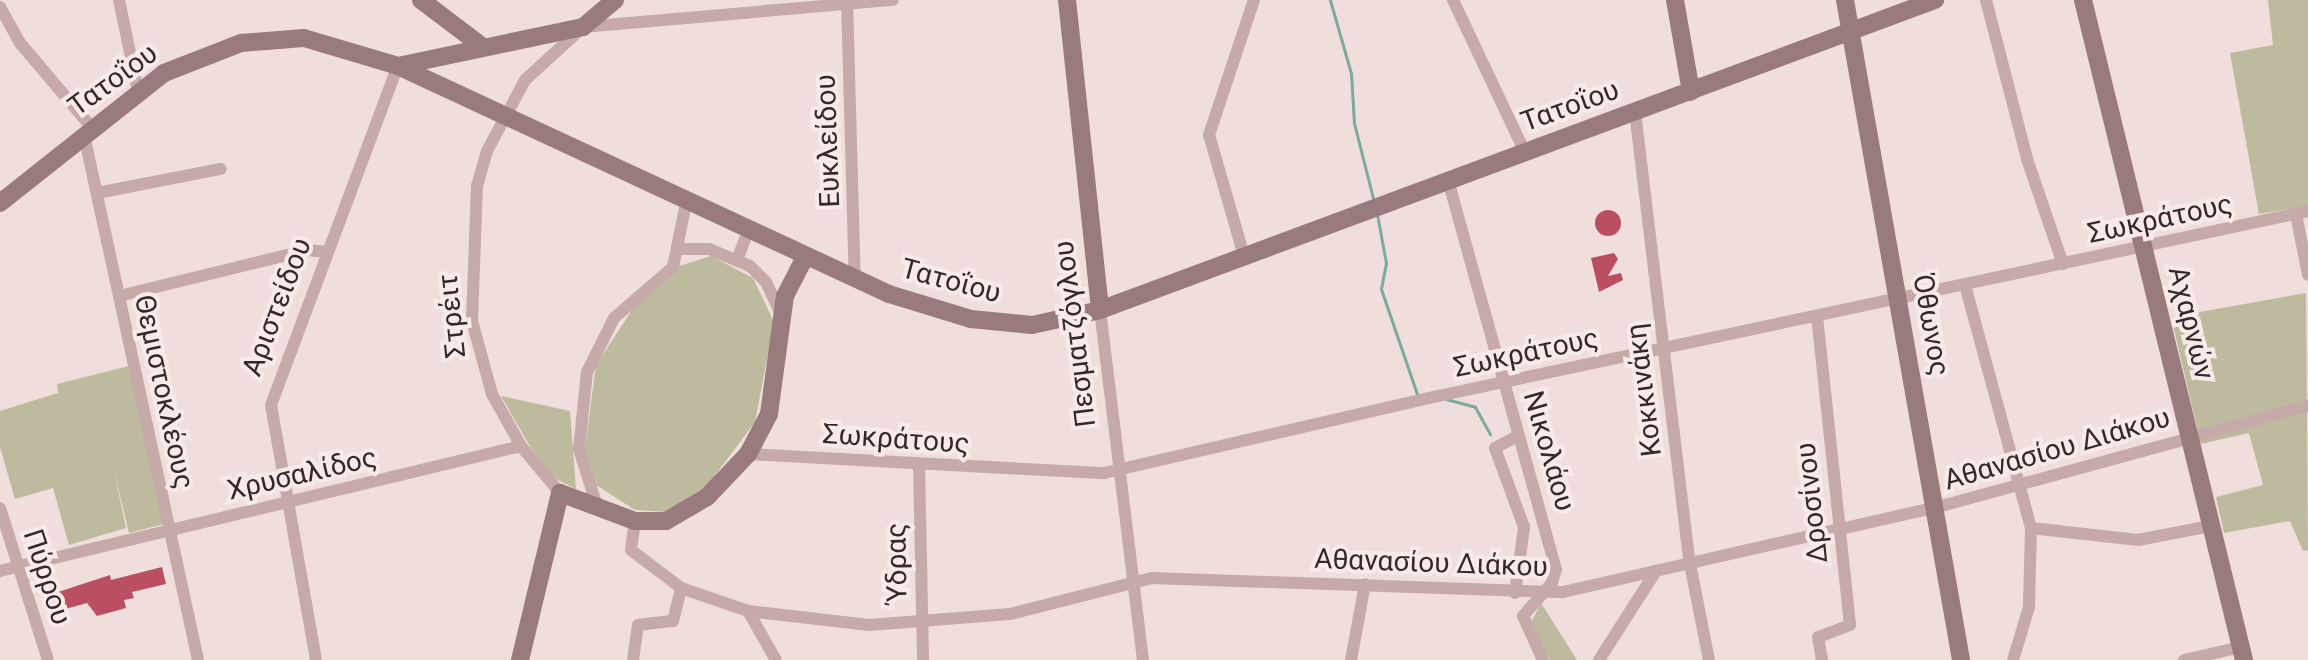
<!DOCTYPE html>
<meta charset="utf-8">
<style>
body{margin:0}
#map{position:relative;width:2308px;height:660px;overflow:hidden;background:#efdedc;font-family:Roboto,sans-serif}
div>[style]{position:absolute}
.green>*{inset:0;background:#bdba9d}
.stream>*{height:3px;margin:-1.5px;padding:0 1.5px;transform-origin:1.5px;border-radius:1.5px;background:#7eaa99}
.building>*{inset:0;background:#bb4f62}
.round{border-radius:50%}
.street>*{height:12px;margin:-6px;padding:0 6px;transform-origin:6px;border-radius:6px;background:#c6aaa9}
.secondary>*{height:18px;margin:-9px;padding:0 9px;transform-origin:9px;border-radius:9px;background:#9a7b7d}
span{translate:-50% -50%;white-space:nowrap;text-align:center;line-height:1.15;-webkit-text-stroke:8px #f8eae8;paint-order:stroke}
.street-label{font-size:28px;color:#34282a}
</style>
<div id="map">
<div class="green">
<i style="clip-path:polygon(2268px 0,2308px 0,2308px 206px,2259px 214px,2230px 53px,2273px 45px)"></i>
<i style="clip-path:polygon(711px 256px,753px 278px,774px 322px,755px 422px,701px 494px,666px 512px,635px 510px,596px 485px,585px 449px,596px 365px,636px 304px,676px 267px)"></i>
<i style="clip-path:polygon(2306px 293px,2308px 550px,2303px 551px,2290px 521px,2224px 533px,2216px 497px,2263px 485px,2249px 433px,2201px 444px,2171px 317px)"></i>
<i style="clip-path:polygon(129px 366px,164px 524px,129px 533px,114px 471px,126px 528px,69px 545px,53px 488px,15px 499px,0 447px,0 411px,58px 393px,57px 384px)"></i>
<i style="clip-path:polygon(501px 396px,570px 411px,576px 489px,554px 478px,531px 448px)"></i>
<i style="clip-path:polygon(1541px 603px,1577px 660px,1550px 660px,1529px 627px)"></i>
</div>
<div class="stream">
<i style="left:1330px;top:0;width:76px;rotate:74deg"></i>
<i style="left:1351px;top:73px;width:50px;rotate:86.6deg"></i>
<i style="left:1354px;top:123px;width:81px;rotate:75.8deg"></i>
<i style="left:1377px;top:214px;width:50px;rotate:79.6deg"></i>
<i style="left:1386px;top:263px;width:26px;rotate:101deg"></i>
<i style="left:1381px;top:289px;width:114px;rotate:71.1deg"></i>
<i style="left:1446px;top:399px;width:30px;rotate:15deg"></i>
<i style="left:1475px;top:407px;width:31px;rotate:61deg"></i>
</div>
<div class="building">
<i class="round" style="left:1595px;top:210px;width:26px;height:26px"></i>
<i style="clip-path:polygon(1614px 253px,1618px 259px,1608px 276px,1621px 273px,1623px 280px,1599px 292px,1591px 258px)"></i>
<i style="clip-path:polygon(162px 567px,166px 584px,132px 592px,134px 598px,124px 600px,126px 608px,97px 616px,87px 603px,51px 613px,46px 596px,110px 575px,111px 580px)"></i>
</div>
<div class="street">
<i style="left:119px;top:0;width:93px;rotate:78.2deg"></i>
<i style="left:847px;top:0;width:280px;rotate:88.4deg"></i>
<i style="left:1453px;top:0;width:168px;rotate:64.7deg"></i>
<i style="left:1986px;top:0;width:164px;rotate:75.5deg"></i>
<i style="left:2027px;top:159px;width:111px;rotate:71.1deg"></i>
<i style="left:0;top:7px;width:41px;rotate:60.9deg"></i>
<i style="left:20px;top:43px;width:111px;rotate:49.7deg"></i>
<i style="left:1635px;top:112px;width:455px;rotate:83.1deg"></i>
<i style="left:1690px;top:564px;width:98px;rotate:78.8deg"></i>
<i style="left:84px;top:135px;width:537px;rotate:77.75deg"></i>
<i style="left:1448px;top:180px;width:404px;rotate:74.5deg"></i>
<i style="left:1556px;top:569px;width:15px;rotate:106deg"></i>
<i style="left:1552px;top:583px;width:44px;rotate:131.3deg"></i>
<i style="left:1523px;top:616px;width:48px;rotate:65.6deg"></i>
<i style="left:97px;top:193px;width:126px;rotate:-11deg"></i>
<i style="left:2296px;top:214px;width:62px;rotate:78.9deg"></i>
<i style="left:681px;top:249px;width:28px"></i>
<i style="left:709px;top:249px;width:44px;rotate:22.5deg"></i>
<i style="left:750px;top:266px;width:23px;rotate:45deg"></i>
<i style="left:766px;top:282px;width:38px;rotate:65deg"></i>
<i style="left:1244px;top:256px;width:126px;rotate:-106.1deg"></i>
<i style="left:1209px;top:135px;width:142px;rotate:-71.6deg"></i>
<i style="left:737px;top:260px;width:30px;rotate:-69deg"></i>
<i style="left:1965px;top:285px;width:252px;rotate:74.8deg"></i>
<i style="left:2031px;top:528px;width:79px;rotate:91.5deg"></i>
<i style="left:2029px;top:607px;width:55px;rotate:106.8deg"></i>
<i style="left:119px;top:296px;width:195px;rotate:-13.7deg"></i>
<i style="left:308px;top:250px;width:19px;rotate:6deg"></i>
<i style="left:1100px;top:310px;width:353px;rotate:83deg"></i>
<i style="left:1817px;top:316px;width:311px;rotate:83.9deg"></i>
<i style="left:1850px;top:625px;width:34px;rotate:159deg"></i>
<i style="left:1818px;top:637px;width:23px;rotate:80deg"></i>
<i style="left:748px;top:454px;width:357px;rotate:3.1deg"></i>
<i style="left:1104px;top:473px;width:343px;rotate:-13deg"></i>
<i style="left:1438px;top:396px;width:889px;rotate:-12deg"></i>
<i style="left:919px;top:465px;width:195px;rotate:88.8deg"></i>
<i style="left:560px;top:493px;width:61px;rotate:-129.7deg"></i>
<i style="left:521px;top:446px;width:60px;rotate:-119.1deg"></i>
<i style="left:492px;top:394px;width:76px;rotate:-105.3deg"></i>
<i style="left:472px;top:321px;width:135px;rotate:-87.9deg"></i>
<i style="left:477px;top:186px;width:36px;rotate:-74deg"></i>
<i style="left:487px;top:151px;width:81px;rotate:-61.8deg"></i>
<i style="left:525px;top:80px;width:79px;rotate:-42.4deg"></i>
<i style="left:583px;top:27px;width:311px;rotate:-5deg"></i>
<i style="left:596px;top:503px;width:57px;rotate:-107.5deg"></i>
<i style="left:579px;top:449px;width:77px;rotate:-84.1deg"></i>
<i style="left:587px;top:372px;width:60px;rotate:-63.4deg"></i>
<i style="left:614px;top:318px;width:78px;rotate:-40.8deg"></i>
<i style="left:673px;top:267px;width:65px;rotate:-78.5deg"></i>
<i style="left:0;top:508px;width:159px;rotate:72.5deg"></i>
<i style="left:635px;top:521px;width:29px;rotate:98deg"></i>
<i style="left:631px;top:550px;width:63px;rotate:37.2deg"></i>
<i style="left:681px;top:588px;width:71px;rotate:18.9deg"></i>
<i style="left:748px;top:611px;width:122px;rotate:6.6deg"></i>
<i style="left:869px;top:625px;width:141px;rotate:-4.5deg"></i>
<i style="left:1010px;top:614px;width:146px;rotate:-14.2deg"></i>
<i style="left:1152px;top:578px;width:411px;rotate:2deg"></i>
<i style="left:1563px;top:592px;width:380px;rotate:-12.8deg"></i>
<i style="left:1934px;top:508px;width:388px;rotate:-15.3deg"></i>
<i style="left:2031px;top:528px;width:108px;rotate:6.4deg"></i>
<i style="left:2138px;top:540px;width:74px;rotate:-10.9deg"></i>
<i style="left:0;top:571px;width:536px;rotate:-13.49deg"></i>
<i style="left:1515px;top:593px;width:67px;rotate:-82.2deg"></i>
<i style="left:1524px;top:527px;width:84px;rotate:-110.2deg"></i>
<i style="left:1495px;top:448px;width:27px;rotate:-28deg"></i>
<i style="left:748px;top:611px;width:56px;rotate:60.3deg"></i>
<i style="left:316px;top:660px;width:259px;rotate:-100deg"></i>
<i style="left:271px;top:405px;width:362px;rotate:-69.5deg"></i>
<i style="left:633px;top:660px;width:35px;rotate:-82deg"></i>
<i style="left:638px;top:625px;width:35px;rotate:-7deg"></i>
<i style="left:673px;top:621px;width:34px;rotate:-76deg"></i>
<i style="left:1351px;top:660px;width:77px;rotate:-79.6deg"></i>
<i style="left:1599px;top:660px;width:106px;rotate:-57.4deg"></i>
<i style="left:2184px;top:660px;width:58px;rotate:-12.8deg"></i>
</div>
<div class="secondary">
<i style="left:421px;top:0;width:73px;rotate:37.2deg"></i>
<i style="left:1067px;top:0;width:312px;rotate:83.9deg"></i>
<i style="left:1675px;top:0;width:93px;rotate:80.1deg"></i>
<i style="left:1845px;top:0;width:670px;rotate:80.03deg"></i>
<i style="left:2083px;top:0;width:679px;rotate:76.29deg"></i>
<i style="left:398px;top:66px;width:189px;rotate:-11.9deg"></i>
<i style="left:583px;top:27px;width:42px;rotate:-40.2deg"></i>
<i style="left:0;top:203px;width:209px;rotate:-38.4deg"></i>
<i style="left:164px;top:73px;width:83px;rotate:-21.3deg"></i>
<i style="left:241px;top:43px;width:63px;rotate:-4.5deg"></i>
<i style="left:304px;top:38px;width:98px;rotate:16.6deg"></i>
<i style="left:398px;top:66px;width:541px;rotate:24.91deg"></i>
<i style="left:889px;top:294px;width:86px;rotate:17deg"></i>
<i style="left:971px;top:319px;width:61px;rotate:5.6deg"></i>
<i style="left:1032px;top:325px;width:70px;rotate:-12.4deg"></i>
<i style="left:1100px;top:310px;width:891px;rotate:-20.37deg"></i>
<i style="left:520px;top:660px;width:172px;rotate:-76.5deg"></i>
<i style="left:560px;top:493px;width:80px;rotate:20.5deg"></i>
<i style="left:635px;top:521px;width:31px"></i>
<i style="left:666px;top:521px;width:48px;rotate:-30.3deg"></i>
<i style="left:707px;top:497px;width:59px;rotate:-46.4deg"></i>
<i style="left:748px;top:454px;width:45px;rotate:-62.3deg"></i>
<i style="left:769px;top:414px;width:119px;rotate:-82.3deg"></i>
<i style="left:785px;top:296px;width:42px;rotate:-62.8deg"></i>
</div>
<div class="street-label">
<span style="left:113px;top:80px;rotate:-36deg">Τατοΐου</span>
<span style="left:1570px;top:106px;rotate:-20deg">Τατοΐου</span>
<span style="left:828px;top:141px;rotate:-92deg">Ευκλείδου</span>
<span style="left:2160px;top:219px;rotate:-12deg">Σωκράτους</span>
<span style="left:951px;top:281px;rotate:15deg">Τατοΐου</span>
<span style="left:277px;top:307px;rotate:-69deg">Αριστείδου</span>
<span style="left:452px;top:316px;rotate:-96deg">Στρέιτ</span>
<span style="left:2191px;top:323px;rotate:76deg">Αχαρνών</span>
<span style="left:1931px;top:325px;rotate:80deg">Όθωνος</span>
<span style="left:1075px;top:334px;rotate:-97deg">Πεσματζόγλου</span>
<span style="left:1526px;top:353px;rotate:-12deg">Σωκράτους</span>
<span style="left:1644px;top:390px;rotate:-97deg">Κοκκινάκη</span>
<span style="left:164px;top:392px;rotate:78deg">Θεμιστοκλέους</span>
<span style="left:896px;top:439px;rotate:4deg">Σωκράτους</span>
<span style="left:2057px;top:449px;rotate:-16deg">Αθανασίου Διάκου</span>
<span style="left:1549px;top:451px;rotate:74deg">Νικολάου</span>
<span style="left:302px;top:474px;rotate:-13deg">Χρυσαλίδος</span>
<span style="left:1812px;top:503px;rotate:-96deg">Δροσίνου</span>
<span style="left:897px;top:563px;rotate:-91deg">Ύδρας</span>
<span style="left:1431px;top:563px;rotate:2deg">Αθανασίου Διάκου</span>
<span style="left:47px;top:577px;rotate:72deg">Πύρρου</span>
</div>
</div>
